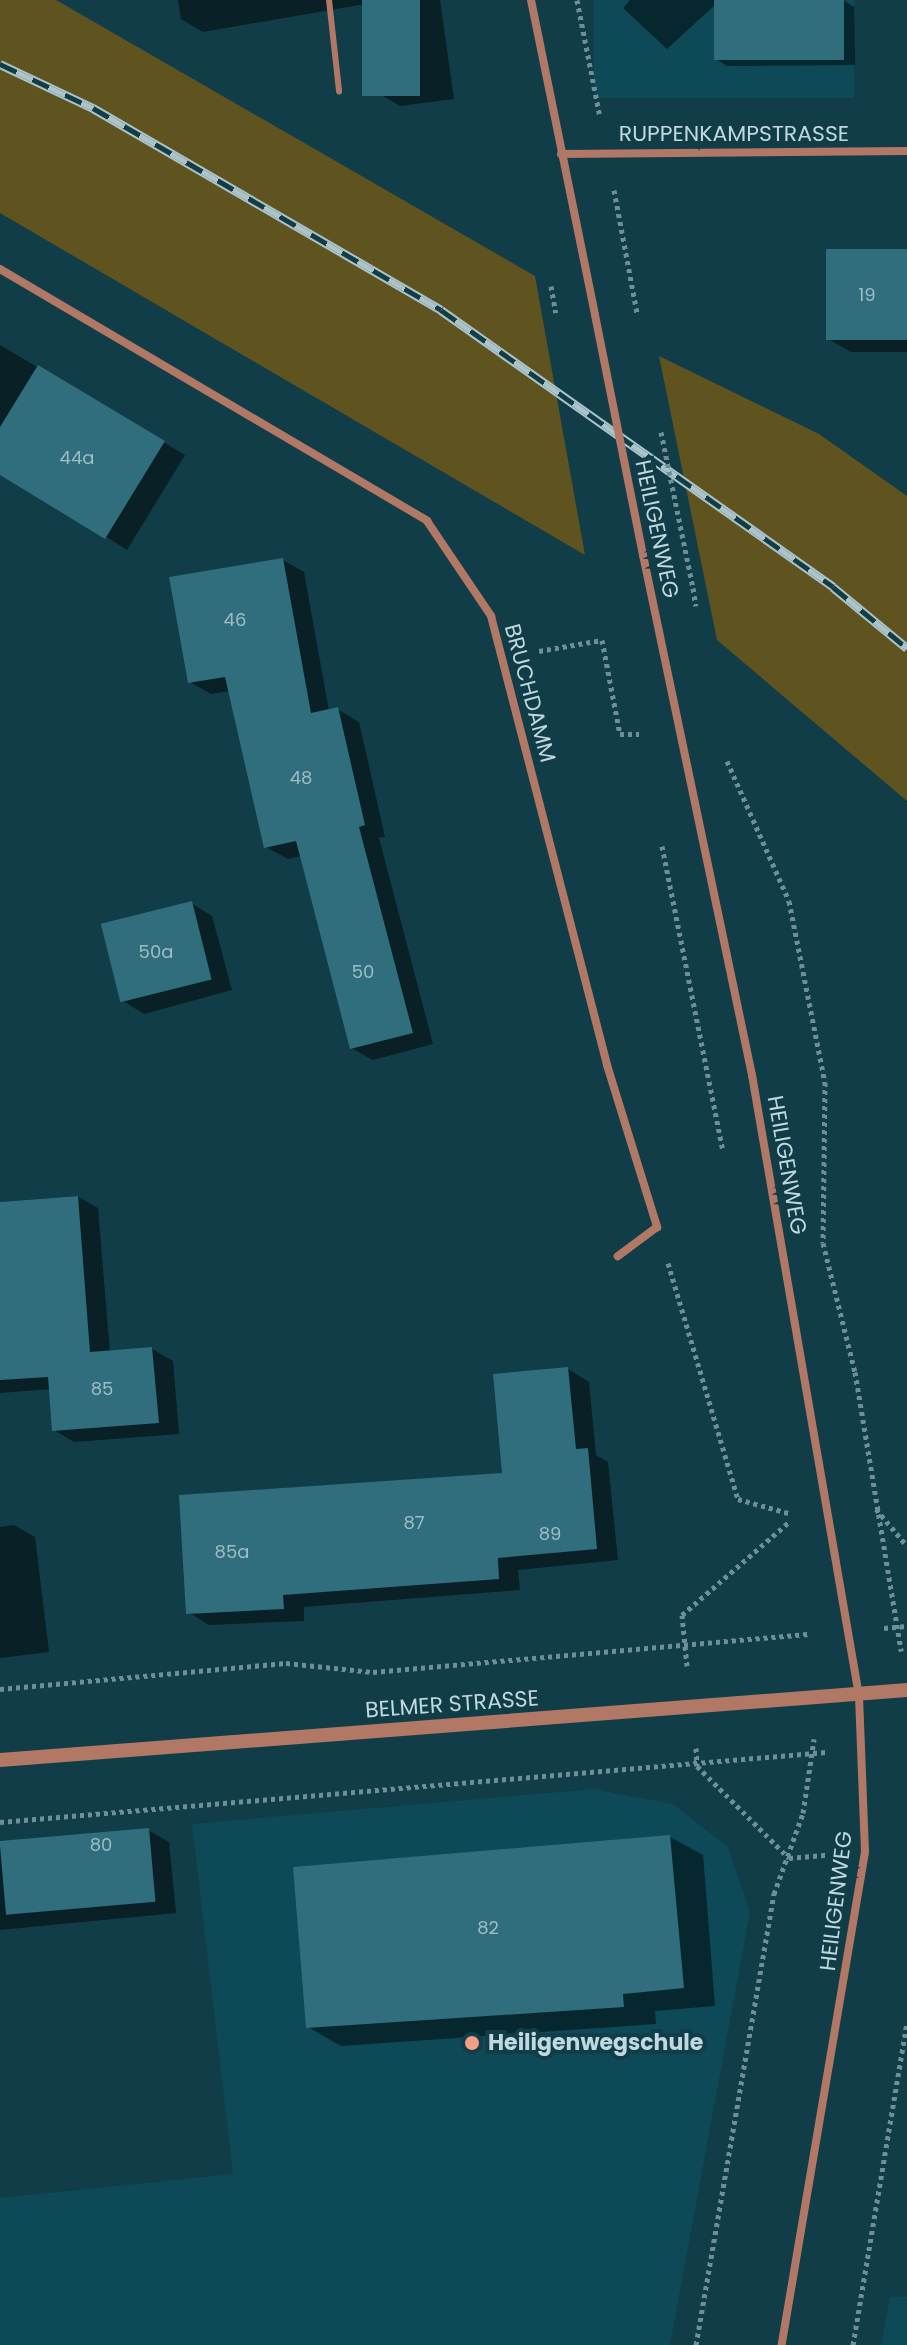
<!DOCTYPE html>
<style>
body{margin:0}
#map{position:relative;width:907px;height:2345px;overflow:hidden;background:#103d48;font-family:Poppins,sans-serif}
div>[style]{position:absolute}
.built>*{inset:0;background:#0d4956;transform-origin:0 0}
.green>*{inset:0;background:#5f541f}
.shadow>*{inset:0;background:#0007}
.building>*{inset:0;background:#306d7d;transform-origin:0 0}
.path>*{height:5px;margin-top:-2.5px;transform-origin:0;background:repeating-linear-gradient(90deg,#6e8f98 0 4px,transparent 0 8px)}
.service>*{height:6px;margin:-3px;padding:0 3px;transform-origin:3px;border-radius:3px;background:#b17866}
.minor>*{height:8px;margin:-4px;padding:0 4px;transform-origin:4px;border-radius:4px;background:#b17866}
.tertiary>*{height:14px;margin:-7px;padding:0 7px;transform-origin:7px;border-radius:7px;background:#b17866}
.rail>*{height:9px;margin-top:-4.5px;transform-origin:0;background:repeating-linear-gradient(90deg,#103d48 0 18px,#abc4cc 0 36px);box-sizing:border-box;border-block:2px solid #abc4cc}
.path-bridge>*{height:5px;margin-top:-2.5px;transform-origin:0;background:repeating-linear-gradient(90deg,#6e8f98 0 4px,transparent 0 8px)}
.minor-bridge>*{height:8px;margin:-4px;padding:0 4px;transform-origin:4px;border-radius:4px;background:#b17866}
.dots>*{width:22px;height:22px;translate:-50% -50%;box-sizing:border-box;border:4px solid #103d48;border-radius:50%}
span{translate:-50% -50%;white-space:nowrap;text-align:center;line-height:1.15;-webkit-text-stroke:8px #103d48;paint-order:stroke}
.number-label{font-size:18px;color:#9ebdc6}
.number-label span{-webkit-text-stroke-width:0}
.street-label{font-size:22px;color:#c2d8df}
.poi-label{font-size:22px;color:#c2d8df;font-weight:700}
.left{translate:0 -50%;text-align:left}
</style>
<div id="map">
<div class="built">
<i style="left:594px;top:0;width:260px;height:98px"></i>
<i style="clip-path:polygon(593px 1789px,673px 1804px,728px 1847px,750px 1912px,670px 2345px,0 2345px,0 2198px,233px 2174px,192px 1824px)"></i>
<i style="clip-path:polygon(890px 2297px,907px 2297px,907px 2345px,881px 2345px)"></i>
</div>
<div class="green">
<i style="clip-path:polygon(0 0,56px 0,535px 276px,585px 555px,0 213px)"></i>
<i style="clip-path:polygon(659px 356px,819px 434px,907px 496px,907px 801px,717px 640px)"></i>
</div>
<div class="shadow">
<i style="clip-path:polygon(178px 0,440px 0,454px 99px,400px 106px,378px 93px,365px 4px,203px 32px,181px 19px)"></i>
<i style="clip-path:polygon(843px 0,854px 7px,855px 65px,727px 66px,716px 59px,716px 4px,667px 49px,623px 8px,630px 0)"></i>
<i style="clip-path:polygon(907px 251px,907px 352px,851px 352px,830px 340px)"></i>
<i style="clip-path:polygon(0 345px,185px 455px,127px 550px,0 469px)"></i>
<i style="clip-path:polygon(283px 560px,304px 572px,329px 711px,337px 709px,359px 722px,385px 837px,379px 838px,433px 1044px,373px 1060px,351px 1048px,301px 856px,288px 859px,266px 847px,230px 691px,211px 694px,190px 682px)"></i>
<i style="clip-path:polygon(191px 903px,212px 916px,232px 990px,144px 1014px,123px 1001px)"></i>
<i style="clip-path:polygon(77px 1196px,98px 1208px,110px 1353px,152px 1349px,173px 1361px,179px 1434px,74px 1442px,54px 1430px,51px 1389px,0 1393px,0 1202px)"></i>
<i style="clip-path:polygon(568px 1369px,589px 1382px,596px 1455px,608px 1462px,618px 1560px,518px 1570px,520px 1590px,304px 1607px,304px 1621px,209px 1625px,188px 1612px,505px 1475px)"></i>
<i style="clip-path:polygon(14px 1525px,35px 1537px,49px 1652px,0 1658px,0 1527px)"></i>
<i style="clip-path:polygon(148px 1830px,169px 1842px,176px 1913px,0 1930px,0 1843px)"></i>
<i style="clip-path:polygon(670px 1837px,703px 1855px,715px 2006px,655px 2011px,656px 2024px,341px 2046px,308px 2027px)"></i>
</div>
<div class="building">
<i style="left:362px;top:0;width:58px;height:96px"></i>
<i style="left:714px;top:0;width:130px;height:60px"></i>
<i style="left:907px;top:249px;width:91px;height:81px;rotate:90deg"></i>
<i style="clip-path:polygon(38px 365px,165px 441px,105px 539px,0 475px,0 427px)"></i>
<i style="clip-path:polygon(283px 558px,311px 713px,338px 707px,365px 825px,359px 827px,413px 1033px,350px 1049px,296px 841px,264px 848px,225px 677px,188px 683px,169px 577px)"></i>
<i style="left:192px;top:901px;width:81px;height:94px;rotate:76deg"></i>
<i style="clip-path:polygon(78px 1196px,90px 1352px,152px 1347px,159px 1423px,52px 1431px,48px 1377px,0 1380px,0 1202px)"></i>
<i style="clip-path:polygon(568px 1367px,576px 1449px,588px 1448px,597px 1549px,498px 1558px,499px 1579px,283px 1595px,284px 1609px,186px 1614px,179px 1495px,502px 1473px,493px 1374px)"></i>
<i style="left:149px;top:1828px;width:74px;height:150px;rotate:85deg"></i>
<i style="clip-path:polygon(670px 1835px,684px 1988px,623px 1994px,624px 2007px,306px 2028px,293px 1867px)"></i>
</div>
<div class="path">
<i style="left:577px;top:0;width:119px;rotate:78.9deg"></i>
<i style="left:614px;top:190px;width:125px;rotate:79.4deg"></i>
<i style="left:693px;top:588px;width:18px;rotate:81deg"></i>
<i style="left:539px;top:651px;width:64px;rotate:-9.9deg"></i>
<i style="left:602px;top:640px;width:96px;rotate:79.2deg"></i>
<i style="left:620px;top:734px;width:19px"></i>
<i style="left:727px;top:761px;width:153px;rotate:66.1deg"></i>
<i style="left:789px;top:901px;width:185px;rotate:78.8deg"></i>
<i style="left:825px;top:1082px;width:161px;rotate:90.7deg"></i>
<i style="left:823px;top:1243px;width:133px;rotate:76.1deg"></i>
<i style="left:855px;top:1372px;width:283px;rotate:80.6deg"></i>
<i style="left:662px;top:846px;width:310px;rotate:78.7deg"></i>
<i style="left:668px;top:1263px;width:246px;rotate:73.5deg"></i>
<i style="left:738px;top:1499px;width:52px;rotate:15.6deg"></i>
<i style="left:876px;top:1509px;width:48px;rotate:50deg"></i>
<i style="left:884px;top:1628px;width:23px;rotate:-5deg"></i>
<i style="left:687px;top:1666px;width:51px;rotate:-95.6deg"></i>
<i style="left:682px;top:1615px;width:143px;rotate:-41deg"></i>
<i style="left:0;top:1689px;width:287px;rotate:-5.2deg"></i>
<i style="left:286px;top:1663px;width:87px;rotate:5.9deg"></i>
<i style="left:373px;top:1672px;width:439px;rotate:-5deg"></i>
<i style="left:696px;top:1748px;width:18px;rotate:87deg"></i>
<i style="left:697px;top:1766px;width:130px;rotate:45deg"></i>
<i style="left:789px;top:1858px;width:38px;rotate:-5deg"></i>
<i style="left:0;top:1822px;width:829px;rotate:-4.84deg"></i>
<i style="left:696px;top:2345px;width:458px;rotate:-80.2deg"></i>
<i style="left:774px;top:1894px;width:86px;rotate:-70.3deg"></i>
<i style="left:803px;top:1813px;width:75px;rotate:-81.5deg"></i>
<i style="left:853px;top:2345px;width:326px;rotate:-80.5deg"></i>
</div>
<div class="service">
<i style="left:329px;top:0;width:92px;rotate:83.7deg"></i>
</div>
<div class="minor">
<i style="left:531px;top:0;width:321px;rotate:78.5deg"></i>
<i style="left:561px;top:154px;width:346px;rotate:-0.5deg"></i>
<i style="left:0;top:269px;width:496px;rotate:30.5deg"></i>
<i style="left:427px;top:521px;width:115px;rotate:56deg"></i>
<i style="left:491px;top:616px;width:464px;rotate:75.5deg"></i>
<i style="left:607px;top:1065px;width:170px;rotate:72.8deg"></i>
<i style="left:657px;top:1227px;width:49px;rotate:143.4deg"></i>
<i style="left:643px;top:555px;width:531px;rotate:78.16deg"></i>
<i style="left:752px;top:1075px;width:630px;rotate:80.22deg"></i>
<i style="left:859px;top:1696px;width:156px;rotate:87.8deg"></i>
<i style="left:865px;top:1852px;width:500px;rotate:99.6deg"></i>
</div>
<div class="tertiary">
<i style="left:0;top:1760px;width:910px;rotate:-4.41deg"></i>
</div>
<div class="rail">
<i style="left:0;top:64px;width:103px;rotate:25.3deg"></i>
<i style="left:93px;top:108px;width:402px;rotate:30.1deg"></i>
<i style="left:441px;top:310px;width:480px;rotate:35.2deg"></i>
<i style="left:833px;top:587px;width:96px;rotate:39.5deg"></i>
</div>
<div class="path-bridge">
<i style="left:551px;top:286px;width:27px;rotate:80deg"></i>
<i style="left:661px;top:432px;width:159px;rotate:78.4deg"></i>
</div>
<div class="minor-bridge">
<i style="left:595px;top:315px;width:245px;rotate:78.7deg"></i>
</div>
<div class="dots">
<i style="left:472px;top:2043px;background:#f39f85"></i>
</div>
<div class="number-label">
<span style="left:867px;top:295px">19</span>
<span style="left:77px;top:458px">44a</span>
<span style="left:235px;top:620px">46</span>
<span style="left:301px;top:778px">48</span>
<span style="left:156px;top:952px">50a</span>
<span style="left:363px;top:972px">50</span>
<span style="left:102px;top:1389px">85</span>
<span style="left:414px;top:1523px">87</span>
<span style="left:550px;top:1534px">89</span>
<span style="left:232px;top:1552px">85a</span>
<span style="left:101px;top:1845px">80</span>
<span style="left:488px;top:1928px">82</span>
</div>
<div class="street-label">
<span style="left:734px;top:134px">RUPPENKAMPSTRASSE</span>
<span style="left:657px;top:529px;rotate:78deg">HEILIGENWEG</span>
<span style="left:530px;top:693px;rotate:75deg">BRUCHDAMM</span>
<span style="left:787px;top:1165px;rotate:80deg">HEILIGENWEG</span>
<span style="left:452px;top:1704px;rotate:-4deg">BELMER STRASSE</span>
<span style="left:836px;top:1901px;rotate:-83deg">HEILIGENWEG</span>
</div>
<div class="poi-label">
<span class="left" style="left:488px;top:2043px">Heiligenwegschule</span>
</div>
</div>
